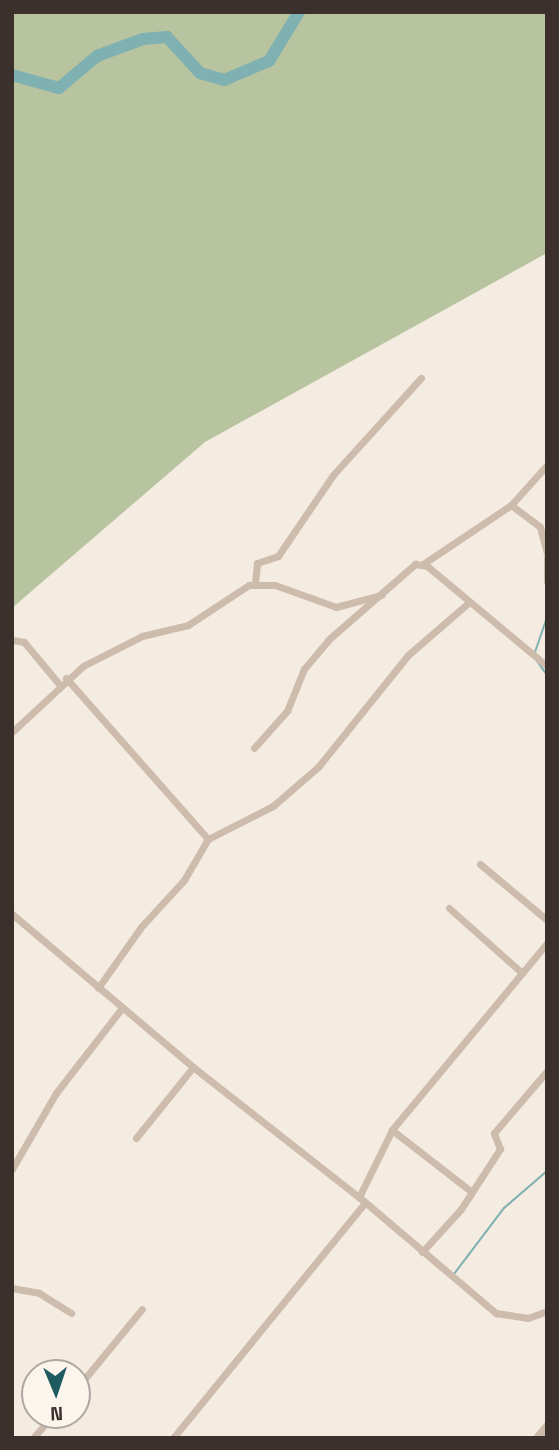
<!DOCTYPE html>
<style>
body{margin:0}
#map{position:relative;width:559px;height:1450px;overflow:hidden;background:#f4ebe1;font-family:"Space Grotesk",sans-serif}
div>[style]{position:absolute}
.green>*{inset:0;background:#b8c4a0}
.stream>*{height:2px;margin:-1px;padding:0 1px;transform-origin:1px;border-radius:1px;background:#7fb0b2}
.river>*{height:12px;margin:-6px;padding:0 6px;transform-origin:6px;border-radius:6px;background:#7fb0b2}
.minor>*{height:7px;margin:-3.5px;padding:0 3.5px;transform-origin:3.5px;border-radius:3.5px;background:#cdbbac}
.tertiary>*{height:9px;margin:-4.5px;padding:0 4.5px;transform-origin:4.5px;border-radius:4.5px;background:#cdbbac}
span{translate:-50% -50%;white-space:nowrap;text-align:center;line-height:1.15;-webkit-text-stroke:6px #fbf5ee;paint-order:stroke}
.frame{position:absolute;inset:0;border:14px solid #3b302b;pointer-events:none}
.north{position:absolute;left:21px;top:1359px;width:70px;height:70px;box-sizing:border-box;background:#fbf5ee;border:2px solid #aea6a0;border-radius:50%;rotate:178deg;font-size:19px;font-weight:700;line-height:28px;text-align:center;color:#3b302b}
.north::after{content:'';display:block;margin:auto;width:24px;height:32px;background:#1f5a5e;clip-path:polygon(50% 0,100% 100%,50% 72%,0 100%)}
</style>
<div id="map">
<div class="green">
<i style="clip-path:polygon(12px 12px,547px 12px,547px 253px,205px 442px,12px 608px)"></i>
</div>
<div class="stream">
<i style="left:535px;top:652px;width:37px;rotate:-71deg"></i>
<i style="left:534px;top:657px;width:22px;rotate:54deg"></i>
<i style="left:454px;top:1274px;width:83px;rotate:-52.9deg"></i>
<i style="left:504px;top:1208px;width:57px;rotate:-40.7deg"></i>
</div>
<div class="river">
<i style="left:12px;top:75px;width:49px;rotate:15.5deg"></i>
<i style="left:59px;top:88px;width:50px;rotate:-40.1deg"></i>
<i style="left:97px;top:56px;width:49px;rotate:-20.3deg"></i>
<i style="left:143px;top:39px;width:24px;rotate:-5deg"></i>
<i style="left:167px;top:37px;width:49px;rotate:47.5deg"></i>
<i style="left:200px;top:73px;width:25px;rotate:16deg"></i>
<i style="left:224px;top:80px;width:49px;rotate:-22.9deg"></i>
<i style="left:269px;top:61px;width:57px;rotate:-58.5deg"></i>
</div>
<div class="minor">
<i style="left:511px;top:505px;width:36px;rotate:37deg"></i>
<i style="left:540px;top:527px;width:28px;rotate:75deg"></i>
<i style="left:547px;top:558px;width:23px;rotate:90deg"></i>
<i style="left:423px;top:564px;width:106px;rotate:-33.8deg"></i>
<i style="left:511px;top:505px;width:54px;rotate:-48deg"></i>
<i style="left:255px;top:583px;width:20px;rotate:-84deg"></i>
<i style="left:257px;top:563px;width:22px;rotate:-18deg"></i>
<i style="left:278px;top:556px;width:98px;rotate:-55.8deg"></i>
<i style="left:333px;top:475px;width:131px;rotate:-47.8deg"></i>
<i style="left:12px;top:640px;width:12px;rotate:9deg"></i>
<i style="left:24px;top:642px;width:55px;rotate:50.2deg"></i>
<i style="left:66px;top:678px;width:215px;rotate:48.6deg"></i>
<i style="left:12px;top:732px;width:97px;rotate:-42.9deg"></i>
<i style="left:83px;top:666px;width:66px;rotate:-27deg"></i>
<i style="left:142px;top:636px;width:47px;rotate:-13.4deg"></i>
<i style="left:188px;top:625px;width:73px;rotate:-33.3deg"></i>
<i style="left:249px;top:585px;width:26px"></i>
<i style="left:275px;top:585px;width:65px;rotate:19.8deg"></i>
<i style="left:336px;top:607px;width:47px;rotate:-14.9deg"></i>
<i style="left:254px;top:748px;width:50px;rotate:-48.3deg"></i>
<i style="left:287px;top:711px;width:45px;rotate:-68deg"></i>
<i style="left:304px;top:669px;width:38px;rotate:-50deg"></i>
<i style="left:328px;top:640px;width:116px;rotate:-41.1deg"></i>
<i style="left:415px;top:564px;width:12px;rotate:9deg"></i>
<i style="left:427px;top:566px;width:156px;rotate:39.8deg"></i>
<i style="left:480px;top:864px;width:87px;rotate:39.9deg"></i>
<i style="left:449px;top:908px;width:98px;rotate:41.7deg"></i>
<i style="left:12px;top:914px;width:237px;rotate:40.2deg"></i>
<i style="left:193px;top:1067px;width:211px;rotate:38.1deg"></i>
<i style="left:547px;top:943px;width:243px;rotate:129.7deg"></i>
<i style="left:392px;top:1130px;width:75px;rotate:116.2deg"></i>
<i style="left:359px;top:1197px;width:180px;rotate:40.3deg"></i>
<i style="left:496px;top:1313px;width:32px;rotate:9deg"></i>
<i style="left:528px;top:1318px;width:20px;rotate:-20deg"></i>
<i style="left:98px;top:988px;width:75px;rotate:-54.8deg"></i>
<i style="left:141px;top:927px;width:64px;rotate:-47.5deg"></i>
<i style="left:184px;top:880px;width:48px;rotate:-59.7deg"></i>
<i style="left:208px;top:839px;width:73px;rotate:-26.9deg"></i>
<i style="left:273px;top:806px;width:60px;rotate:-40.9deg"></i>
<i style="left:318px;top:767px;width:144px;rotate:-51.2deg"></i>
<i style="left:408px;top:655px;width:79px;rotate:-40.9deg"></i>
<i style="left:392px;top:1130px;width:101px;rotate:37.8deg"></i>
<i style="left:136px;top:1138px;width:91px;rotate:-51.2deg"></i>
<i style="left:12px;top:1169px;width:88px;rotate:-59.9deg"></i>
<i style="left:56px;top:1093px;width:108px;rotate:-52.2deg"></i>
<i style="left:422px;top:1252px;width:58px;rotate:-47.8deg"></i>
<i style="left:461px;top:1209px;width:72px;rotate:-57deg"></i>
<i style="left:500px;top:1149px;width:17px;rotate:-111deg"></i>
<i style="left:494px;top:1133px;width:82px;rotate:-49.5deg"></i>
<i style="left:12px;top:1288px;width:27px;rotate:10deg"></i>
<i style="left:39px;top:1293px;width:38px;rotate:32deg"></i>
<i style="left:77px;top:1388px;width:102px;rotate:-50.6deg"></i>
<i style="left:33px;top:1438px;width:30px;rotate:-49deg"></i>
<i style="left:173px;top:1438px;width:303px;rotate:-50.8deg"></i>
</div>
<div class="tertiary">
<i style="left:537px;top:1438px;width:16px;rotate:-50deg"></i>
</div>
<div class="frame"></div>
<div class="north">N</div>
</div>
